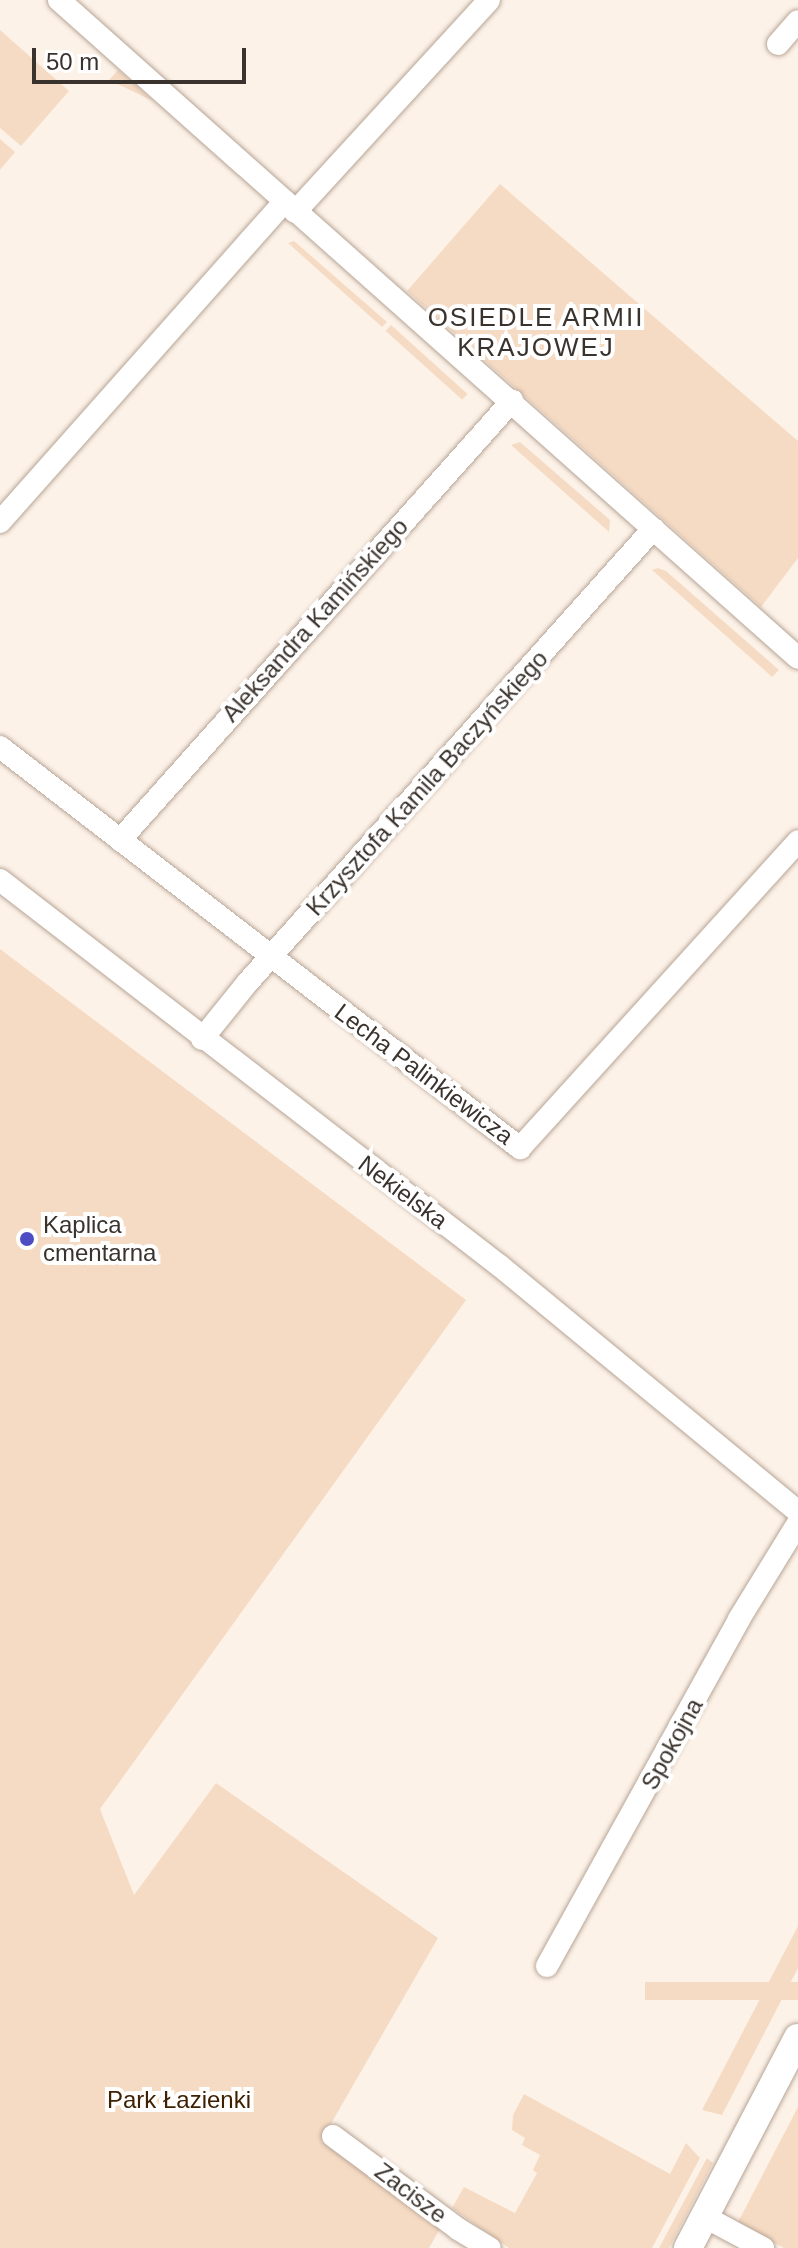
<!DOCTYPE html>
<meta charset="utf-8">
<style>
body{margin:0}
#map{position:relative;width:798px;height:2248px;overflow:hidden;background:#fdf2e8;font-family:Arial,sans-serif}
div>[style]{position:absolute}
.green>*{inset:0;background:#f6dbc4;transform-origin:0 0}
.roads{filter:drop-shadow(0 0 2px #b7a596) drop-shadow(0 0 2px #b7a596)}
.minor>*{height:22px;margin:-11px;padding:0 11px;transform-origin:11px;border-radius:11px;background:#fff}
.tertiary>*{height:28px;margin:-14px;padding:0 14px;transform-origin:14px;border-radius:14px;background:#fff}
.dots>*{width:22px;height:22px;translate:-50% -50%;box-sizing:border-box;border:4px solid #fff;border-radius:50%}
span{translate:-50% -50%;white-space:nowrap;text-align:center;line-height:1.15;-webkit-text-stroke:8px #fff;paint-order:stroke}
.street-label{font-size:24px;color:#3a332d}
.poi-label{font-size:24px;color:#3a332d}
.left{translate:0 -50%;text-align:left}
.park-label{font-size:24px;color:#3f2102}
.neighbourhood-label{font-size:26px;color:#3a332d;letter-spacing:2px}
.scale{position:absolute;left:32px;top:48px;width:214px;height:36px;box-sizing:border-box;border:4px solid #3a332d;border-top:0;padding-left:10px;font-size:24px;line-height:28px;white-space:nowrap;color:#3a332d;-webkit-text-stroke:6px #fff;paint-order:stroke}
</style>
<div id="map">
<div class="green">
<i style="clip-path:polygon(0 30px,69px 91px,21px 146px,0 128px)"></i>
<i style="clip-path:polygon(118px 70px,153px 101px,109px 80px)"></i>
<i style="clip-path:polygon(0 139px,15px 152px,0 170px)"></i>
<i style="clip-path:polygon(500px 184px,798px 441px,798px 558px,761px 607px,407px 291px)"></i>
<i style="clip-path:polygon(294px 241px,387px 322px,382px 327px,288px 243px)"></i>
<i style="left:391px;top:325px;width:103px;height:8px;rotate:42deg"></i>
<i style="clip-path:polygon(520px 442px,610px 520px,609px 532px,511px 445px)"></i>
<i style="clip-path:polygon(658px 568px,666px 571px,779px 670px,772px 677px,652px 570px)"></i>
<i style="clip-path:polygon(0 949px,466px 1300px,100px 1809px,134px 1895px,216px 1783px,438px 1938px,321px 2141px,440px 2229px,429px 2248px,0 2248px)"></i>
<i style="clip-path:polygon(798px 1926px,798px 1968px,722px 2115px,702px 2110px)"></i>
<i style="left:798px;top:1982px;width:18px;height:153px;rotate:90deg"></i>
<i style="clip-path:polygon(524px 2094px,670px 2174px,686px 2143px,700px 2158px,652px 2248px,509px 2248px,452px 2208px,464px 2187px,515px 2213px,537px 2173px,533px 2170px,540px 2155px,522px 2145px,525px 2138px,512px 2130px,513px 2115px)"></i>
<i style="clip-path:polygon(798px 2107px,798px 2248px,784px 2248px,737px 2224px)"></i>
<i style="clip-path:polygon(707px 2158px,713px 2163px,669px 2248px,659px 2248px)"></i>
</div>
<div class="roads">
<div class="minor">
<i style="left:59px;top:0;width:989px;rotate:41.68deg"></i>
<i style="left:778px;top:44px;width:30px;rotate:-49deg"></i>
<i style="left:295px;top:212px;width:287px;rotate:-47.5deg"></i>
<i style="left:0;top:522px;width:429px;rotate:-48.4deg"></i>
<i style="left:0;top:747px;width:657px;rotate:37.64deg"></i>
<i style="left:520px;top:1148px;width:414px;rotate:-47.8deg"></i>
<i style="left:120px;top:840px;width:589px;rotate:-48.24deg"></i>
<i style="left:0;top:880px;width:632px;rotate:37.67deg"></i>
<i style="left:500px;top:1266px;width:386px;rotate:39.5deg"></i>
<i style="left:202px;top:1039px;width:73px;rotate:-51.1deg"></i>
<i style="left:248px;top:982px;width:608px;rotate:-48.2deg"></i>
<i style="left:547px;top:1966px;width:397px;rotate:-61deg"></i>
<i style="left:739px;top:1619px;width:113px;rotate:-58.4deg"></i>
<i style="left:333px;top:2136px;width:156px;rotate:36.6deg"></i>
<i style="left:458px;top:2229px;width:37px;rotate:31deg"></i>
<i style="left:705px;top:2217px;width:66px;rotate:28.1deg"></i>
</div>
<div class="tertiary">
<i style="left:688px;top:2248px;width:237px;rotate:-62.4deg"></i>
</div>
</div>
<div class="dots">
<i style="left:27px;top:1239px;background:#4e4cc3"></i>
</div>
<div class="street-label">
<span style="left:315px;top:620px;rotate:-48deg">Aleksandra Kamińskiego</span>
<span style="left:427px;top:783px;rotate:-48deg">Krzysztofa Kamila Baczyńskiego</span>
<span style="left:424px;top:1074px;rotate:37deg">Lecha Palinkiewicza</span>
<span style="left:403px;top:1192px;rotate:37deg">Nekielska</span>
<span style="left:672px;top:1744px;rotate:-61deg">Spokojna</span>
<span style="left:411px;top:2193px;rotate:37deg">Zacisze</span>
</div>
<div class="poi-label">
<span class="left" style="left:43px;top:1239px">Kaplica<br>cmentarna</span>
</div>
<div class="park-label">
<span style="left:179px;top:2100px">Park Łazienki</span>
</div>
<div class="neighbourhood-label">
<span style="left:536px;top:333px">OSIEDLE ARMII<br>KRAJOWEJ</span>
</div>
<div class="scale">50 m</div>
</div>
